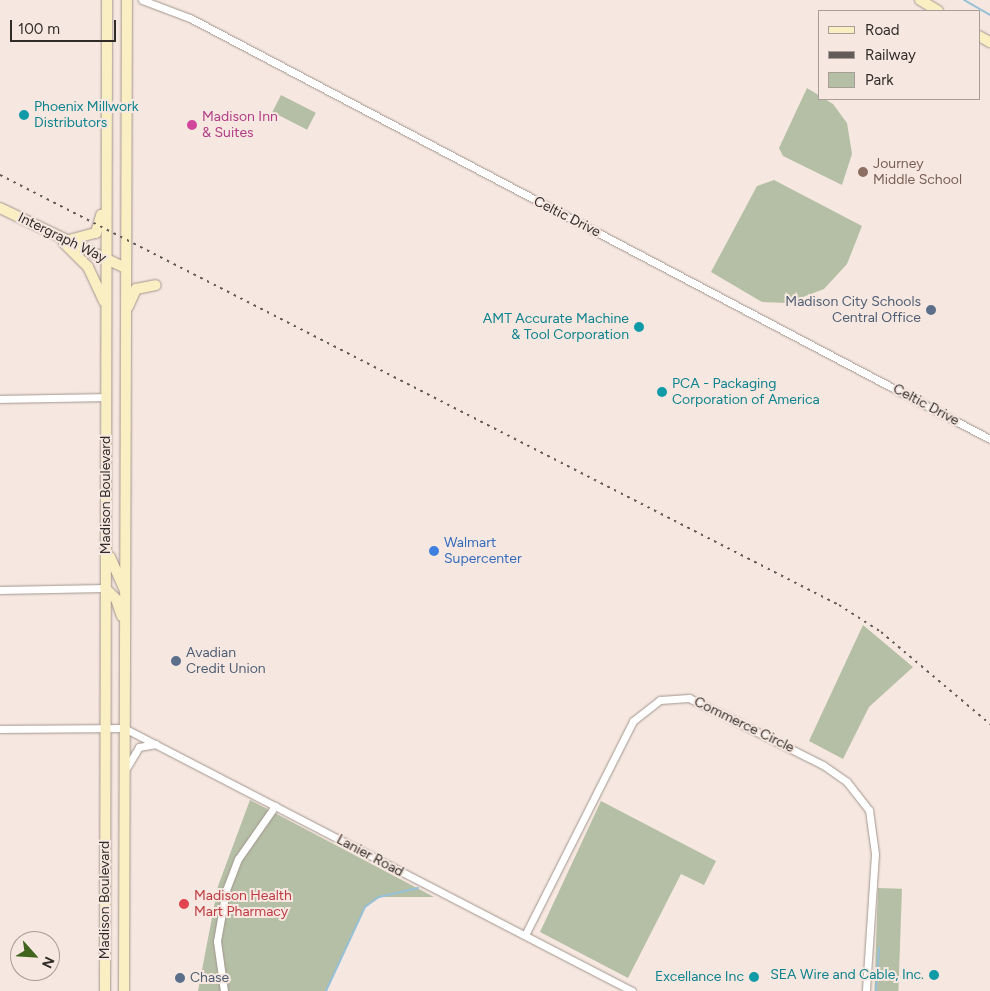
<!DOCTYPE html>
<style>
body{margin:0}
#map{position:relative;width:990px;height:991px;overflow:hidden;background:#f6e8e0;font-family:Figtree,sans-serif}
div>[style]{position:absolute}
.green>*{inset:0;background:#b5bfa5;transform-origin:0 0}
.stream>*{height:2px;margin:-1px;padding:0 1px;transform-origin:1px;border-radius:1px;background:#96c0d7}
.roads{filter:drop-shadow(0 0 1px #a2958e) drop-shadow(0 0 1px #a2958e)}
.street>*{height:7px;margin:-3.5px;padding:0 3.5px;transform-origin:3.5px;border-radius:3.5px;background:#fff}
.secondary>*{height:10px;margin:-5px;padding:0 5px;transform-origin:5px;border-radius:5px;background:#faefc3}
.rail>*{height:2px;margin-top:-1px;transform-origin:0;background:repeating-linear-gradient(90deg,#635b57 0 2.5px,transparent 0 7.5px)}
.dots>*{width:14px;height:14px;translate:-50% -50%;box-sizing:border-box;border:2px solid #f6e8e0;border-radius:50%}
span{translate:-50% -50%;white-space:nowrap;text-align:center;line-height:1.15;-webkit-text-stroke:4px #f6e8e0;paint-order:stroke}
.culture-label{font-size:14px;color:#0d838f}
.left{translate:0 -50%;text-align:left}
.right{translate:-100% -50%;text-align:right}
.hotel-label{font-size:14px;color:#b23c85}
.education-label{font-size:14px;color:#785e54}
.street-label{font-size:14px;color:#322c29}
.service-label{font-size:14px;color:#4e5e75}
.shop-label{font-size:14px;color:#366cbe}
.health-label{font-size:14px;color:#be3a42}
.legend{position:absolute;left:818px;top:10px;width:162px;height:90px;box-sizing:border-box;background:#f6e8e0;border:1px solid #a89d97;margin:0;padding:6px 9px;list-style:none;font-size:15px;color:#322c29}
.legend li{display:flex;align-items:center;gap:10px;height:25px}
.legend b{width:25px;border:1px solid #a89d97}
.north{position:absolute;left:10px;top:931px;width:50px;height:50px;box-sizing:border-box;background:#f6e8e0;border:1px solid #a89d97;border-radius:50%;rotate:116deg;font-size:14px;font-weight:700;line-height:20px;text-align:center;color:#322c29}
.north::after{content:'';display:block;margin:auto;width:18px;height:22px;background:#3f651f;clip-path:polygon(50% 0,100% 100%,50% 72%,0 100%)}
.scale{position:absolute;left:10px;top:20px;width:106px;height:22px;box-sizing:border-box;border:2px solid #322c29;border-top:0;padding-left:6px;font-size:15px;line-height:18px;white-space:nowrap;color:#322c29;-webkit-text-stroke:4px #f6e8e0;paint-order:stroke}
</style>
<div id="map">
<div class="green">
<i style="clip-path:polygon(807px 88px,833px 104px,847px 123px,852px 154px,842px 185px,783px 156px,779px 148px)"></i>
<i style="left:281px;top:95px;width:39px;height:19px;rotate:27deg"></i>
<i style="clip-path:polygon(774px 180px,862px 226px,847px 264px,824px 289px,787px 303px,762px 302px,711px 272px,757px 186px)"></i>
<i style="clip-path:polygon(863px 625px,913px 667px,869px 707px,843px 759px,809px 741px)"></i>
<i style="clip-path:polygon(250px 800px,434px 897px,379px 897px,365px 907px,326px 991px,198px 991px,218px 886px)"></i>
<i style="clip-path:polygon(601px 801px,716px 861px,704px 885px,681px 874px,628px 978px,540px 932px)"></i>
<i style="left:878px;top:888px;width:24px;height:103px;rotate:2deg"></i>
</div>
<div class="stream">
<i style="left:964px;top:0;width:30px;rotate:30deg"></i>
<i style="left:326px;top:991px;width:93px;rotate:-65.1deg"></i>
<i style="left:365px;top:907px;width:17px;rotate:-36deg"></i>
<i style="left:379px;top:897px;width:40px;rotate:-13deg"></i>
<i style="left:876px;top:991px;width:43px;rotate:-86deg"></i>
</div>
<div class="roads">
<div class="street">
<i style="left:142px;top:0;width:51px;rotate:20.6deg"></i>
<i style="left:190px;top:18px;width:904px;rotate:27.76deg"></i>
<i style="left:0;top:399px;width:106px;rotate:-1.1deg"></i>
<i style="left:0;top:590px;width:105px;rotate:-1.1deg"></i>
<i style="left:0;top:729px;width:124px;rotate:-0.5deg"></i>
<i style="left:124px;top:728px;width:572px;rotate:27.37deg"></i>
<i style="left:127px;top:767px;width:23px;rotate:-59deg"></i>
<i style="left:139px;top:747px;width:17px;rotate:-10deg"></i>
<i style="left:525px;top:935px;width:240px;rotate:-63.2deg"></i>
<i style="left:633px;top:721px;width:34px;rotate:-38deg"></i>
<i style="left:660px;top:700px;width:29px;rotate:-4deg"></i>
<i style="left:689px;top:698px;width:150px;rotate:26.6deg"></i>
<i style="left:823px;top:765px;width:29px;rotate:35deg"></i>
<i style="left:847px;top:782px;width:36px;rotate:52deg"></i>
<i style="left:869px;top:810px;width:44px;rotate:82.2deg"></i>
<i style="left:875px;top:854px;width:137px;rotate:93.8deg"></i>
<i style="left:224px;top:991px;width:50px;rotate:-98deg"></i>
<i style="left:217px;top:941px;width:52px;rotate:-80deg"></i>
<i style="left:226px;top:890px;width:33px;rotate:-69deg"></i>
<i style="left:238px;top:859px;width:65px;rotate:-55.1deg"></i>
</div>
<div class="secondary">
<i style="left:920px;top:0;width:21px;rotate:31deg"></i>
<i style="left:979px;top:36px;width:13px;rotate:29deg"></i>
<i style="left:0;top:208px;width:139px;rotate:25.6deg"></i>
<i style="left:69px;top:240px;width:28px;rotate:-15deg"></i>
<i style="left:96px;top:233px;width:19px;rotate:-74deg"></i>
<i style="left:64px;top:243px;width:34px;rotate:45deg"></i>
<i style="left:88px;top:267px;width:38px;rotate:65deg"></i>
<i style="left:128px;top:307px;width:20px;rotate:-66deg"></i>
<i style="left:136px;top:289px;width:20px;rotate:-11deg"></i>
<i style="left:110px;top:557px;width:37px;rotate:66deg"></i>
<i style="left:105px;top:588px;width:16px;rotate:45deg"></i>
<i style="left:116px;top:599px;width:18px;rotate:71deg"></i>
<i style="left:105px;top:991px;width:991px;rotate:-89.88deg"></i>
<i style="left:124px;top:991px;width:991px;rotate:-89.83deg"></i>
</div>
</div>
<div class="rail">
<i style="left:0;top:175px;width:943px;rotate:27.14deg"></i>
<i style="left:839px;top:605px;width:50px;rotate:32.7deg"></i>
<i style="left:881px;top:632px;width:143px;rotate:40.2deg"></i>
</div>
<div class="dots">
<i style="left:24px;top:115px;background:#0f9aa8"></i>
<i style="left:192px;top:125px;background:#d1479c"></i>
<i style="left:863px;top:172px;background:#8d6e63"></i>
<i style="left:931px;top:310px;background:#5c6f8a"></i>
<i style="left:639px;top:327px;background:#0f9aa8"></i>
<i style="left:662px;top:392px;background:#0f9aa8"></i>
<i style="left:434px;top:551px;background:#3f7fe0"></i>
<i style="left:176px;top:661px;background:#5c6f8a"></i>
<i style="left:184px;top:904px;background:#e0444e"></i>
<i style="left:934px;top:975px;background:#0f9aa8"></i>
<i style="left:754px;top:977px;background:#0f9aa8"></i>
<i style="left:180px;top:978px;background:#5c6f8a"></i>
</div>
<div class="culture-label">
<span class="left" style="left:34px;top:115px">Phoenix Millwork<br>Distributors</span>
<span class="right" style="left:629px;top:327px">AMT Accurate Machine<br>&amp; Tool Corporation</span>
<span class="left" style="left:672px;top:392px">PCA - Packaging<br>Corporation of America</span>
<span class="right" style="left:924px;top:975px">SEA Wire and Cable, Inc.</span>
<span class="right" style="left:744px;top:977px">Excellance Inc</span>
</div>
<div class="hotel-label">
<span class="left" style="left:202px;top:125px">Madison Inn<br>&amp; Suites</span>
</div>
<div class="education-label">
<span class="left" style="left:873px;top:172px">Journey<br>Middle School</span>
</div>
<div class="street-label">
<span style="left:567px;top:217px;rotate:27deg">Celtic Drive</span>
<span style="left:62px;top:238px;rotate:26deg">Intergraph Way</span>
<span style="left:926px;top:405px;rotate:28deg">Celtic Drive</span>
<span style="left:106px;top:495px;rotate:-90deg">Madison Boulevard</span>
<span style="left:744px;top:725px;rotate:26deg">Commerce Circle</span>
<span style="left:370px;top:856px;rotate:28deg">Lanier Road</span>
<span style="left:105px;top:900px;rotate:-90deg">Madison Boulevard</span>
</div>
<div class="service-label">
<span class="right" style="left:921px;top:310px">Madison City Schools<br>Central Office</span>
<span class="left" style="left:186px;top:661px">Avadian<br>Credit Union</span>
<span class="left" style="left:190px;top:978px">Chase</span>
</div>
<div class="shop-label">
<span class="left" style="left:444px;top:551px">Walmart<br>Supercenter</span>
</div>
<div class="health-label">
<span class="left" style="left:194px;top:904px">Madison Health<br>Mart Pharmacy</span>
</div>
<ul class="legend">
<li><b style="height:6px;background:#faefc3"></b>Road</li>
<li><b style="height:6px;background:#635b57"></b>Railway</li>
<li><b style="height:14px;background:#b5bfa5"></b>Park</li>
</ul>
<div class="north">N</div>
<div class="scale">100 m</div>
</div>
